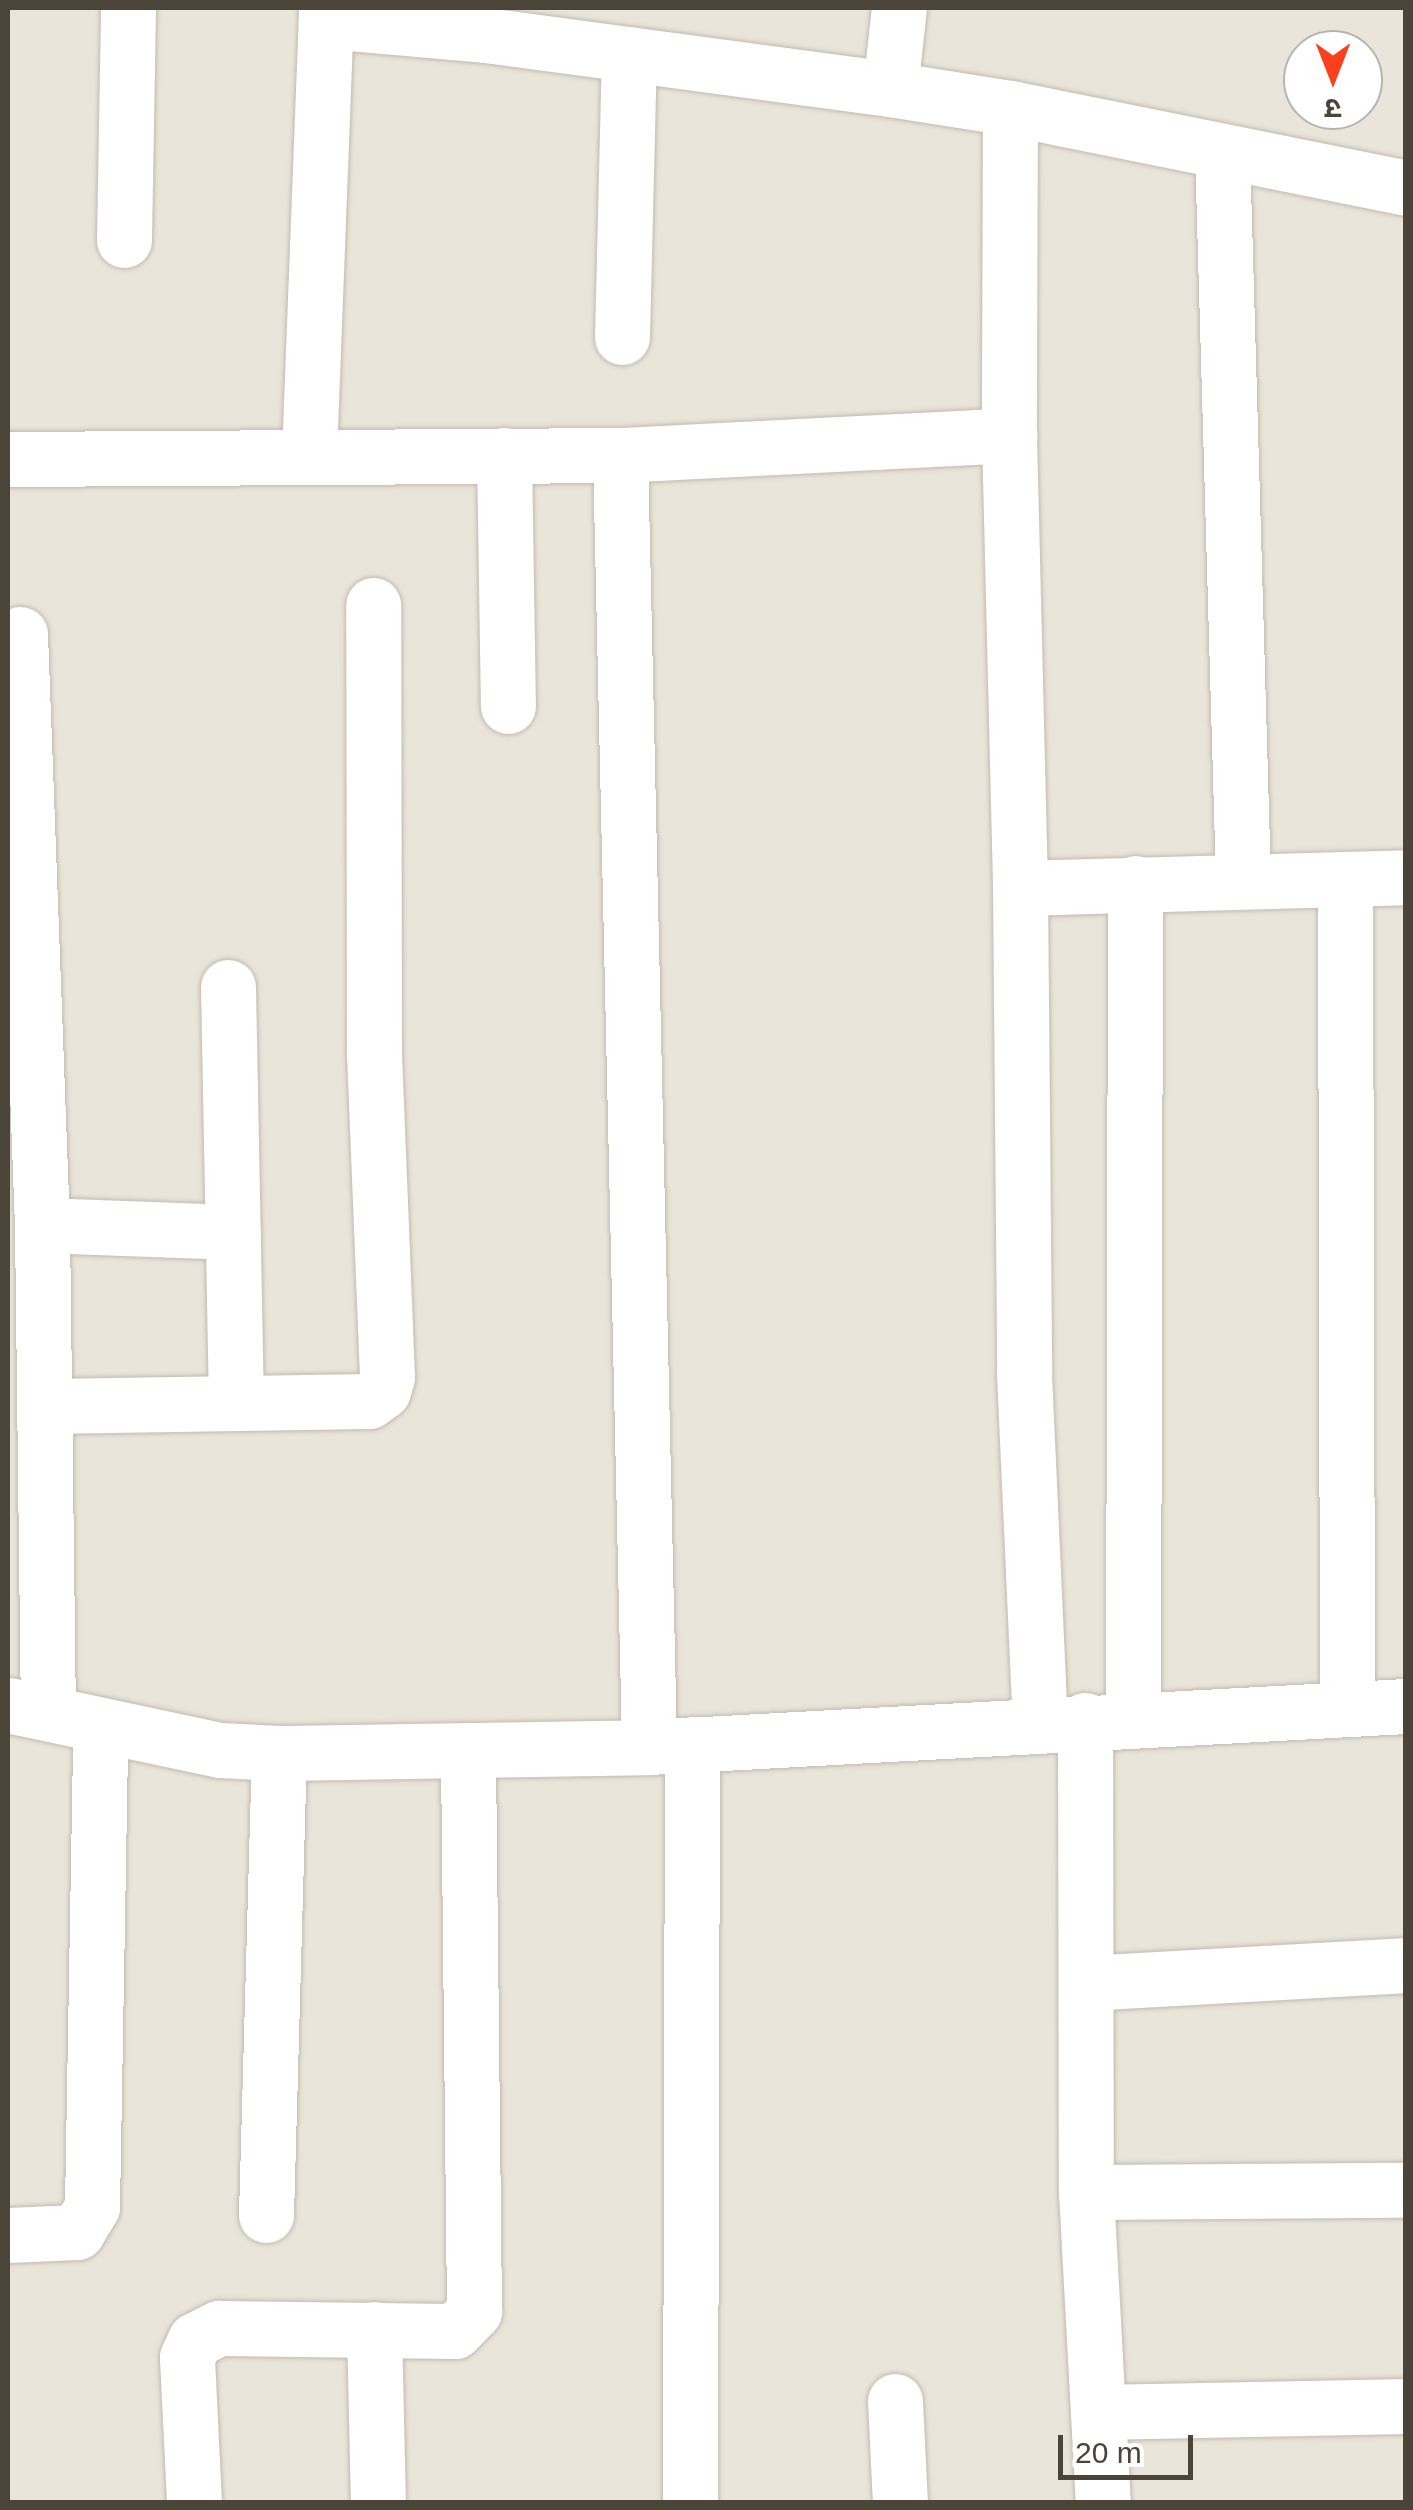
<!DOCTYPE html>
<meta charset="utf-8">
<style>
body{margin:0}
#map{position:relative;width:1413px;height:2510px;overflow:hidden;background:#f6f3ec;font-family:Helvetica,"Noto Sans Devanagari",sans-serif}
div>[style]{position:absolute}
.residential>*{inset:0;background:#eae5da}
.roads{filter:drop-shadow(0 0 2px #c2bbae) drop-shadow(0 0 2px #c2bbae)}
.minor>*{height:55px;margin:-27.5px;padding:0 27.5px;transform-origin:27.5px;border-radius:27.5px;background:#fff}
span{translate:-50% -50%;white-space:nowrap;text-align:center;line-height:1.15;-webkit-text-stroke:8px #fff;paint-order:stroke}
.frame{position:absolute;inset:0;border:10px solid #4b4439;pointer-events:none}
.north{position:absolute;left:1283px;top:30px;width:100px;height:100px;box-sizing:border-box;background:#fff;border:2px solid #b7b4b0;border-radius:50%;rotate:180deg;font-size:28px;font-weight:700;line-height:40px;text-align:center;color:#4b4439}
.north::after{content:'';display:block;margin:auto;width:35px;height:45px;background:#fc3f1d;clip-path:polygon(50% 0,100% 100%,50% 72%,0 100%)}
.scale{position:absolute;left:1058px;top:2435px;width:135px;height:45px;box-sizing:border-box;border:5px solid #4b4439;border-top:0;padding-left:12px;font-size:30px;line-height:35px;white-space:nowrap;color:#4b4439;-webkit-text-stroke:8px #fff;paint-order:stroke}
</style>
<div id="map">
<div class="residential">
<i style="clip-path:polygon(evenodd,8px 8px,1405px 8px,1405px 2502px,8px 2502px,8px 8px,1303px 50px,1363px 50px,1363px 110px,1303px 110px,1303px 50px)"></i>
</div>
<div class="roads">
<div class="minor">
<i style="left:326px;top:21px;width:160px;rotate:5deg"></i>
<i style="left:485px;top:35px;width:409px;rotate:7.6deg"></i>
<i style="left:890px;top:89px;width:121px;rotate:9deg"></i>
<i style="left:1010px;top:108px;width:404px;rotate:11.4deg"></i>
<i style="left:890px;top:89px;width:81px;rotate:-83.7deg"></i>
<i style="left:1010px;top:108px;width:327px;rotate:90.2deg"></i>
<i style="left:1009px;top:435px;width:453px;rotate:88.6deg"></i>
<i style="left:1020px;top:888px;width:486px;rotate:89.5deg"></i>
<i style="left:1024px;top:1374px;width:352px;rotate:87.4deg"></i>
<i style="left:1222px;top:151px;width:728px;rotate:88.35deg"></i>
<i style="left:124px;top:240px;width:232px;rotate:-89deg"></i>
<i style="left:622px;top:337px;width:283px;rotate:-88.6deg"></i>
<i style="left:309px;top:455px;width:447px;rotate:-87.8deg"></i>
<i style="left:504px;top:455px;width:251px;rotate:89.1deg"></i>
<i style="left:620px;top:455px;width:1292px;rotate:88.71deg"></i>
<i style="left:8px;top:459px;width:612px;rotate:-0.37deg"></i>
<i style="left:620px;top:455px;width:390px;rotate:-2.9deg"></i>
<i style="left:20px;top:634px;width:591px;rotate:87.87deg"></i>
<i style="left:42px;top:1225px;width:487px;rotate:89.3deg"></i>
<i style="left:1345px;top:879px;width:830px;rotate:89.86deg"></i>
<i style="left:1020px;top:888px;width:386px;rotate:-1.6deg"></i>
<i style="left:228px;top:987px;width:415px;rotate:88.9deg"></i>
<i style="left:42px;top:1225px;width:191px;rotate:2.1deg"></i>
<i style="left:47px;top:1406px;width:322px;rotate:-0.9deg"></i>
<i style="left:369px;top:1401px;width:17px;rotate:-36deg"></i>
<i style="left:383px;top:1391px;width:15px;rotate:-74deg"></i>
<i style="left:387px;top:1377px;width:322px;rotate:-92.3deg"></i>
<i style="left:374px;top:1055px;width:450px;rotate:-90.1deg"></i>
<i style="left:8px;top:1705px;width:217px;rotate:12deg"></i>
<i style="left:220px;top:1750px;width:59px;rotate:2.9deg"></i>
<i style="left:279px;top:1753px;width:370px;rotate:-0.9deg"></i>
<i style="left:649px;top:1747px;width:758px;rotate:-3.1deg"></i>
<i style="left:1133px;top:1718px;width:835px;rotate:-89.86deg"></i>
<i style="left:1085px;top:1720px;width:472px;rotate:89.9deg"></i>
<i style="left:1086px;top:2192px;width:310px;rotate:86.9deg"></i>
<i style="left:1086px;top:1983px;width:321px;rotate:-3.2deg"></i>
<i style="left:1086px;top:2192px;width:320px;rotate:-0.4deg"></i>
<i style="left:266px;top:2215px;width:462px;rotate:-88.4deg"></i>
<i style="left:8px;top:2235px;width:69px;rotate:-2.5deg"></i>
<i style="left:77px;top:2232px;width:29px;rotate:-59deg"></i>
<i style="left:92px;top:2207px;width:480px;rotate:-89deg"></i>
<i style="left:374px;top:2329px;width:173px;rotate:88.7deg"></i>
<i style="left:895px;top:2401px;width:101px;rotate:87.2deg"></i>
<i style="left:1099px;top:2412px;width:307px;rotate:-1.1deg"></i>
<i style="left:194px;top:2502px;width:145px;rotate:-92.8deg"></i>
<i style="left:187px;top:2357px;width:19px;rotate:-65deg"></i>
<i style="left:195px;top:2340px;width:27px;rotate:-27deg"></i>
<i style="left:219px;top:2328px;width:236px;rotate:0.7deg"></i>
<i style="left:455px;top:2331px;width:28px;rotate:-46deg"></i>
<i style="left:474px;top:2311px;width:558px;rotate:-90.62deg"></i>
<i style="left:690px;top:2502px;width:758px;rotate:-89.85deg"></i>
</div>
</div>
<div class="frame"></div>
<div class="north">उ</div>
<div class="scale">20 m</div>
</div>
